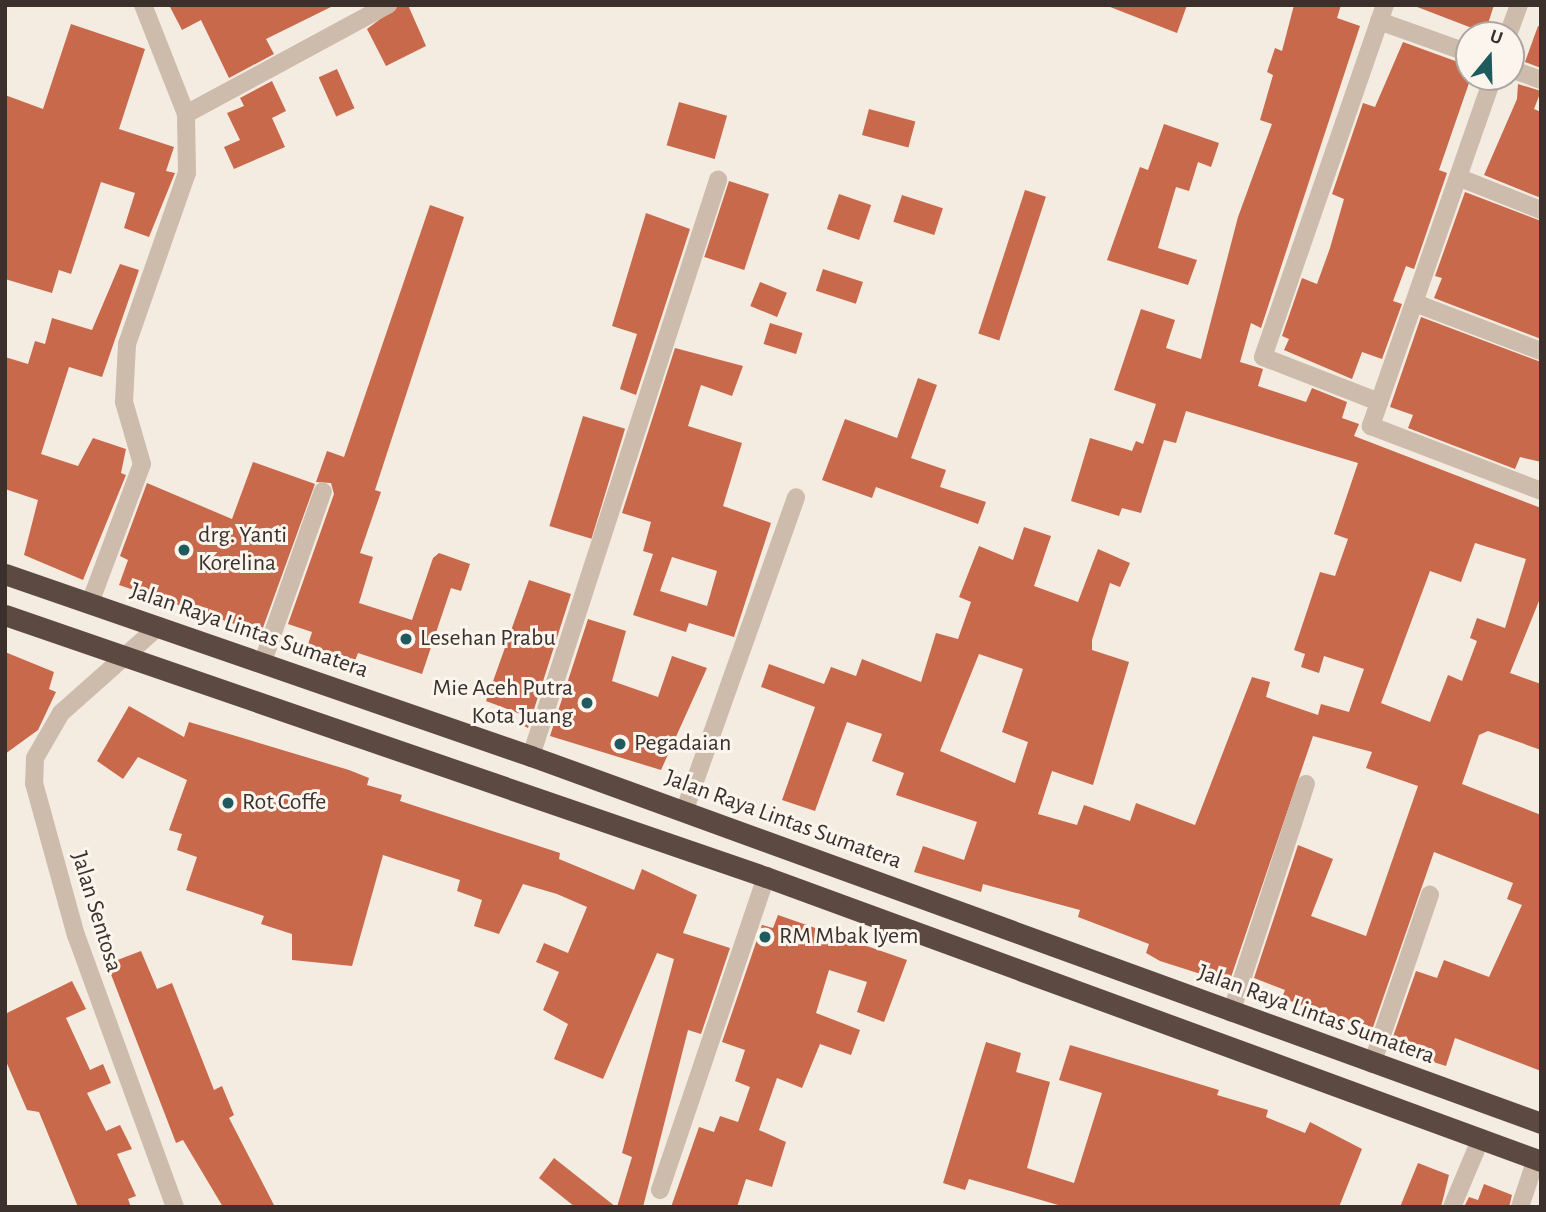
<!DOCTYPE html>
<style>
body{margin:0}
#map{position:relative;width:1546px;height:1212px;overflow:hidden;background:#f4ebe1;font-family:"Alegreya Sans",sans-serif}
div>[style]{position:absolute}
.building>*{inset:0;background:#c8694b;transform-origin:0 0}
.minor>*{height:18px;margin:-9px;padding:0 9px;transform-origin:9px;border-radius:9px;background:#cdbbac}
.highway>*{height:21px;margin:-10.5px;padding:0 10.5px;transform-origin:10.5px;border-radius:10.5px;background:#5c4a42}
.dots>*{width:19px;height:19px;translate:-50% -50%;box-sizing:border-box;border:4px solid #fbf5ee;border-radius:50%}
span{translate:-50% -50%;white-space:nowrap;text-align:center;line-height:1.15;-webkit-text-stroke:6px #fbf5ee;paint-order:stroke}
.poi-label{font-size:24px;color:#3b302b}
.left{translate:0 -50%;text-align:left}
.right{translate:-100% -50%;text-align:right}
.street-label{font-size:24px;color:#3b302b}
.frame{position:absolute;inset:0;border:7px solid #3b302b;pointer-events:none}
.north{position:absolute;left:1455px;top:21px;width:70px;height:70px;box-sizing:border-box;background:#fbf5ee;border:2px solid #aea6a0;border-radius:50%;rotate:19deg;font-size:19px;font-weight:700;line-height:28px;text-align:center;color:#3b302b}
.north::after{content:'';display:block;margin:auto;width:24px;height:32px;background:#1f5a5e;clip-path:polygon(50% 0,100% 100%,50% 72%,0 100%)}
</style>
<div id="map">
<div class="building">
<i style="clip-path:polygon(169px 5px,335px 5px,266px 39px,274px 54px,229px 78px,201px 20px,182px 30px)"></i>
<i style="clip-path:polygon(399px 5px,408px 5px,426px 46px,386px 66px,367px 29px)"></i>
<i style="clip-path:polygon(1105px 5px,1187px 5px,1177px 33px)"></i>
<i style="clip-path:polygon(evenodd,1294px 5px,1341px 5px,1337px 18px,1360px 26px,1261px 328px,1251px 323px,1240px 362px,1263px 369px,1258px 386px,1306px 402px,1312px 388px,1347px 402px,1342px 418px,1359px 424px,1354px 436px,1541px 508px,1541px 596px,1510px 673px,1541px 684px,1541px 750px,1488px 731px,1479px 735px,1462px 784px,1541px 815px,1541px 1071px,1455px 1038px,1446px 1066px,1389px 1048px,1416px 971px,1437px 978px,1444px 960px,1489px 977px,1522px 905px,1507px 899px,1513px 883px,1434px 852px,1372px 1030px,1282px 998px,1285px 990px,1254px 978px,1298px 845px,1333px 859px,1311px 916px,1366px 936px,1418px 786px,1366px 768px,1372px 752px,1313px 736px,1229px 983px,1160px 961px,1146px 953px,1149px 944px,1078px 917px,1080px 910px,983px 884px,981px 892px,914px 872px,923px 846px,964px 860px,977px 822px,896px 795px,904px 773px,872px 761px,882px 734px,847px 722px,815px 811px,782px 800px,815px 707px,761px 687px,769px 664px,824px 684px,831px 667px,856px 676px,862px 659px,921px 682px,936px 633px,958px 639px,971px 602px,959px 597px,979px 546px,1013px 560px,1024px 527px,1051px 536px,1034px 586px,1078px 602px,1098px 549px,1130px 563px,1120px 587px,1110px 583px,1092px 640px,1092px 650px,1129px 662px,1093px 785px,1052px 771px,1038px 814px,1077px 825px,1084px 805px,1130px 821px,1136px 803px,1195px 825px,1252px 677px,1270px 682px,1266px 697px,1318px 715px,1321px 704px,1349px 712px,1364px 669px,1324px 656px,1319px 673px,1301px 667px,1305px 654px,1294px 650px,1320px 572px,1335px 576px,1348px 539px,1334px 534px,1358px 463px,1186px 411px,1176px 443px,1164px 440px,1141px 513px,1122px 508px,1119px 516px,1071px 501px,1090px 438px,1132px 451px,1136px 441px,1143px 444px,1156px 404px,1114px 390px,1141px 309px,1175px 320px,1166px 348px,1201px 359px,1238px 217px,1272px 124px,1260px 120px,1273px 75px,1267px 72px,1275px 48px,1282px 51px,1294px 5px,1475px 543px,1526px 559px,1505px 628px,1477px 618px,1470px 638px,1477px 641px,1462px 681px,1448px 675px,1430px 722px,1381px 703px,1430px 571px,1461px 582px,1475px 543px,1294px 5px,979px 654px,1023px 669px,1002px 732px,1028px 742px,1015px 783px,940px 751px,979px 654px)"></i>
<i style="clip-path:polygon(1412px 5px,1494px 5px,1485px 33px)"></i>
<i style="clip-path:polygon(71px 24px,145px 49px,119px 129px,174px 147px,166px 171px,175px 173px,149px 237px,124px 228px,135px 193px,101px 182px,71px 274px,59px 270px,52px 293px,5px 279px,5px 95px,43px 109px)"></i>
<i style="clip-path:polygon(1538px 26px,1541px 27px,1541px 68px,1525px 62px)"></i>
<i style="clip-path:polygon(1403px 42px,1469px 66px,1469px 83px,1439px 170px,1447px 173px,1414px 269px,1406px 266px,1393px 301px,1402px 304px,1382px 359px,1362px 352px,1352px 379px,1284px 350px,1289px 339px,1282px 336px,1302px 278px,1317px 284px,1330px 248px,1344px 199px,1332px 194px,1363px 103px,1375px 107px)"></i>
<i style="left:337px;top:69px;width:43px;height:20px;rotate:66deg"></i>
<i style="clip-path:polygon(272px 81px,286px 111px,272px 118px,285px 147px,234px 169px,224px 147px,240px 140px,227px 113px,244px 106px,240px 98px)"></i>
<i style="clip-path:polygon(1518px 84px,1541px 91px,1534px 109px,1541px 112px,1541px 198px,1484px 175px,1517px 99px)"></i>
<i style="left:679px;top:102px;width:50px;height:45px;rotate:16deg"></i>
<i style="left:869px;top:109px;width:48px;height:27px;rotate:15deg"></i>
<i style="clip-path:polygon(1164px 124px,1219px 143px,1211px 167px,1198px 162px,1189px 191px,1176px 187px,1158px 248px,1197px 260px,1188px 285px,1107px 260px,1140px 167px,1148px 170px)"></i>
<i style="left:729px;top:181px;width:42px;height:80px;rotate:18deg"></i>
<i style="left:1025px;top:190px;width:22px;height:151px;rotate:18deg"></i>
<i style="clip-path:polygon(1465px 192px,1541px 221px,1541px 339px,1434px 298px,1442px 278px,1435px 276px)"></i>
<i style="left:839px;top:194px;width:34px;height:37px;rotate:19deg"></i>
<i style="left:902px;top:195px;width:43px;height:28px;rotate:18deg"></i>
<i style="clip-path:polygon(430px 205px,464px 217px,375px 490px,381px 492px,360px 553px,373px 557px,359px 603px,412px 620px,433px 558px,439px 553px,470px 564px,461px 591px,451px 588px,422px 674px,358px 653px,352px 669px,305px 654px,312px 632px,288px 624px,334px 494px,331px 483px,316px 482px,327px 451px,344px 457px)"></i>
<i style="clip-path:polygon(646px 213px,690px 229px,636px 395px,620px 389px,637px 334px,612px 326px)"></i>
<i style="clip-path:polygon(120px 264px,139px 270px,102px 377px,69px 367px,41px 454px,78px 466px,93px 438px,126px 449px,121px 473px,126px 475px,83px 580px,24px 555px,38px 500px,5px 489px,5px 357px,28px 364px,35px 341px,45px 344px,52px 318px,92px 330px)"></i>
<i style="left:823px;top:269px;width:42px;height:23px;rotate:18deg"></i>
<i style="left:760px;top:282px;width:29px;height:26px;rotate:22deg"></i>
<i style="clip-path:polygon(1421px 317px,1541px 362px,1541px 462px,1520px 457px,1515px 469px,1408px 428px,1413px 415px,1390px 407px)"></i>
<i style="left:770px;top:323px;width:34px;height:22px;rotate:17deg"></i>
<i style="clip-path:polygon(evenodd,675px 348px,743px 366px,732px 396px,701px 385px,688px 426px,742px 443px,723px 506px,771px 523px,734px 637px,689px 623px,686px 632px,633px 615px,653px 554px,643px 551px,651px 522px,622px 513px,675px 348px,672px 557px,717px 571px,707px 606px,660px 591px,672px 557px)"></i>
<i style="clip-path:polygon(918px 378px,937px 385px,911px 458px,946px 470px,940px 487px,986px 502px,978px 524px,876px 487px,872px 498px,822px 480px,845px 419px,897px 438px)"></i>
<i style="left:583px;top:416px;width:44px;height:115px;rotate:17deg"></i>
<i style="clip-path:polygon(253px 462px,315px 484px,261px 633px,119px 585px,128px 560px,120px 556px,147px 483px,232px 519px)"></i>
<i style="clip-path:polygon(529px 580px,571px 594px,528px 728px,520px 724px,523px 715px,486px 701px)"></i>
<i style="clip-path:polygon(588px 619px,626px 631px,612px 681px,658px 697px,672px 656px,707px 668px,661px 770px,550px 736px)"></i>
<i style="clip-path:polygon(5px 652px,54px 672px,49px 689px,56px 692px,38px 730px,5px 754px)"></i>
<i style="clip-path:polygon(129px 706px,184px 737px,189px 722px,349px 770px,369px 778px,367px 785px,402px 795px,400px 801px,560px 853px,559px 859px,634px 890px,642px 869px,697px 895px,683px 933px,730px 948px,701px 1034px,688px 1030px,643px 1207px,617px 1207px,632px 1157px,622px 1153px,674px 959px,657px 953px,603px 1079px,554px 1059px,568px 1024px,543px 1010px,559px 972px,536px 962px,544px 943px,568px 953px,587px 907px,557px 894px,523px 884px,499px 934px,474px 926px,482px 900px,457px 891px,460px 880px,383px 855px,352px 966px,292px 960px,292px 934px,261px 924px,264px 916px,186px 890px,197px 857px,177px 850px,182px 834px,169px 830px,187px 780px,138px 757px,123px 779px,97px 761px)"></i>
<i style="clip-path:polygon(778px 915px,907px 960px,884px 1022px,857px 1012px,867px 982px,829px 970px,816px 1013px,860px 1030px,851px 1055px,820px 1044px,802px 1088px,777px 1078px,759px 1130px,786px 1142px,772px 1187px,746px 1179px,737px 1207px,671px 1207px,699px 1127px,714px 1132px,720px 1116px,738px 1122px,750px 1087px,735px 1081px,745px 1050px,722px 1042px,762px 925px,773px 928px)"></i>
<i style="clip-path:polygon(141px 951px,157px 989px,172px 983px,214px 1090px,222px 1086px,234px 1115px,229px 1118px,275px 1207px,223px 1207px,183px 1140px,176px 1143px,107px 964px)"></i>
<i style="clip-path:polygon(72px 981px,86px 1009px,66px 1018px,90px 1070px,103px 1064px,111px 1083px,87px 1093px,106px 1131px,120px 1125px,132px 1149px,117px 1154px,136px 1196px,128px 1199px,131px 1207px,78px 1207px,39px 1112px,27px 1110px,5px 1059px,5px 1014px)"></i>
<i style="clip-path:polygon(986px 1042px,1021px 1053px,1016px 1072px,1050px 1082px,1027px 1168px,1074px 1183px,1102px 1093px,1059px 1080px,1070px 1045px,1219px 1090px,1217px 1095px,1268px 1110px,1266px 1117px,1305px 1133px,1310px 1122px,1362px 1149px,1339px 1207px,1065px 1207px,969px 1179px,965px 1190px,943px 1183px)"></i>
<i style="clip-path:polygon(554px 1158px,616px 1207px,575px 1207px,539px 1178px)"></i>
<i style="clip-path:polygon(1418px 1163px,1449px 1175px,1441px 1207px,1400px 1207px)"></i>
<i style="clip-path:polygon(1484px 1184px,1512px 1195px,1509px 1207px,1464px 1207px,1469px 1197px,1478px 1200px)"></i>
</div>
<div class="minor">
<i style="left:1379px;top:21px;width:96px;rotate:19.6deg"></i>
<i style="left:1508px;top:35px;width:32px;rotate:-70deg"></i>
<i style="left:1511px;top:69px;width:32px;rotate:20deg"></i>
<i style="left:1493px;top:77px;width:370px;rotate:109.3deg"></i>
<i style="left:1371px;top:426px;width:182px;rotate:20.9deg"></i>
<i style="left:186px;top:114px;width:230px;rotate:-28.4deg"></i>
<i style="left:1460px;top:178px;width:87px;rotate:21.6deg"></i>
<i style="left:1415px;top:303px;width:135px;rotate:20.9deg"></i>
<i style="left:1379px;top:402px;width:124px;rotate:-158.8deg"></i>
<i style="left:1263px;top:357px;width:373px;rotate:-70.9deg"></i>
<i style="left:90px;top:603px;width:148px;rotate:-69.5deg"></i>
<i style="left:142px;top:464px;width:65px;rotate:-106.2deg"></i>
<i style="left:124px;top:402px;width:58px;rotate:-87deg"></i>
<i style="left:127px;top:344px;width:181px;rotate:-70.7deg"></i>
<i style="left:187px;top:173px;width:59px;rotate:-91deg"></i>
<i style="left:186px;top:114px;width:117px;rotate:-111.5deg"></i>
<i style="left:159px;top:626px;width:131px;rotate:138.4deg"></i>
<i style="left:61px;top:713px;width:52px;rotate:120deg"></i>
<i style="left:35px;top:758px;width:25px;rotate:92deg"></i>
<i style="left:34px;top:783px;width:158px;rotate:74.6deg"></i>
<i style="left:76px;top:935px;width:289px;rotate:70deg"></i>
<i style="left:262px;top:664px;width:183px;rotate:-70.6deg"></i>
<i style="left:531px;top:756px;width:606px;rotate:-72.01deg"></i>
<i style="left:684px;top:812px;width:334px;rotate:-70.4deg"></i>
<i style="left:1231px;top:1013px;width:241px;rotate:-71.9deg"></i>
<i style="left:1372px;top:1064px;width:179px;rotate:-71.1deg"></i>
<i style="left:660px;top:1190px;width:330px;rotate:-71.3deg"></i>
<i style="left:1452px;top:1207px;width:75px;rotate:-67.2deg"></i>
<i style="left:1520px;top:1207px;width:51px;rotate:-71.6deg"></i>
</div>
<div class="highway">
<i style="left:5px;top:574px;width:557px;rotate:19.09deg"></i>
<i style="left:531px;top:756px;width:1075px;rotate:19.97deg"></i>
<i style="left:5px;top:615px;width:805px;rotate:19deg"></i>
<i style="left:766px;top:877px;width:825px;rotate:20.13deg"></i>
</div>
<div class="dots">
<i style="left:184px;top:550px;background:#1f5a5e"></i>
<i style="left:406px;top:639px;background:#1f5a5e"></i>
<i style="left:587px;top:703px;background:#1f5a5e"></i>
<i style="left:620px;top:744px;background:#1f5a5e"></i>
<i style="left:228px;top:803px;background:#1f5a5e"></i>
<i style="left:765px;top:937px;background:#1f5a5e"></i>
</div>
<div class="poi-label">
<span class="left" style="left:198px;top:550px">drg. Yanti<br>Korelina</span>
<span class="left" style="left:420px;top:639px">Lesehan Prabu</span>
<span class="right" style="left:573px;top:703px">Mie Aceh Putra<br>Kota Juang</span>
<span class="left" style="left:634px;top:744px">Pegadaian</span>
<span class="left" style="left:242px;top:803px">Rot Coffe</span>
<span class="left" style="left:779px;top:937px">RM Mbak Iyem</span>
</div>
<div class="street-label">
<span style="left:249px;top:631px;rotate:19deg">Jalan Raya Lintas Sumatera</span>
<span style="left:783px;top:820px;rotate:20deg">Jalan Raya Lintas Sumatera</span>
<span style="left:96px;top:912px;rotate:73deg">Jalan Sentosa</span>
<span style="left:1316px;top:1015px;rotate:20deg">Jalan Raya Lintas Sumatera</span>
</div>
<div class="frame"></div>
<div class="north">U</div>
</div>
